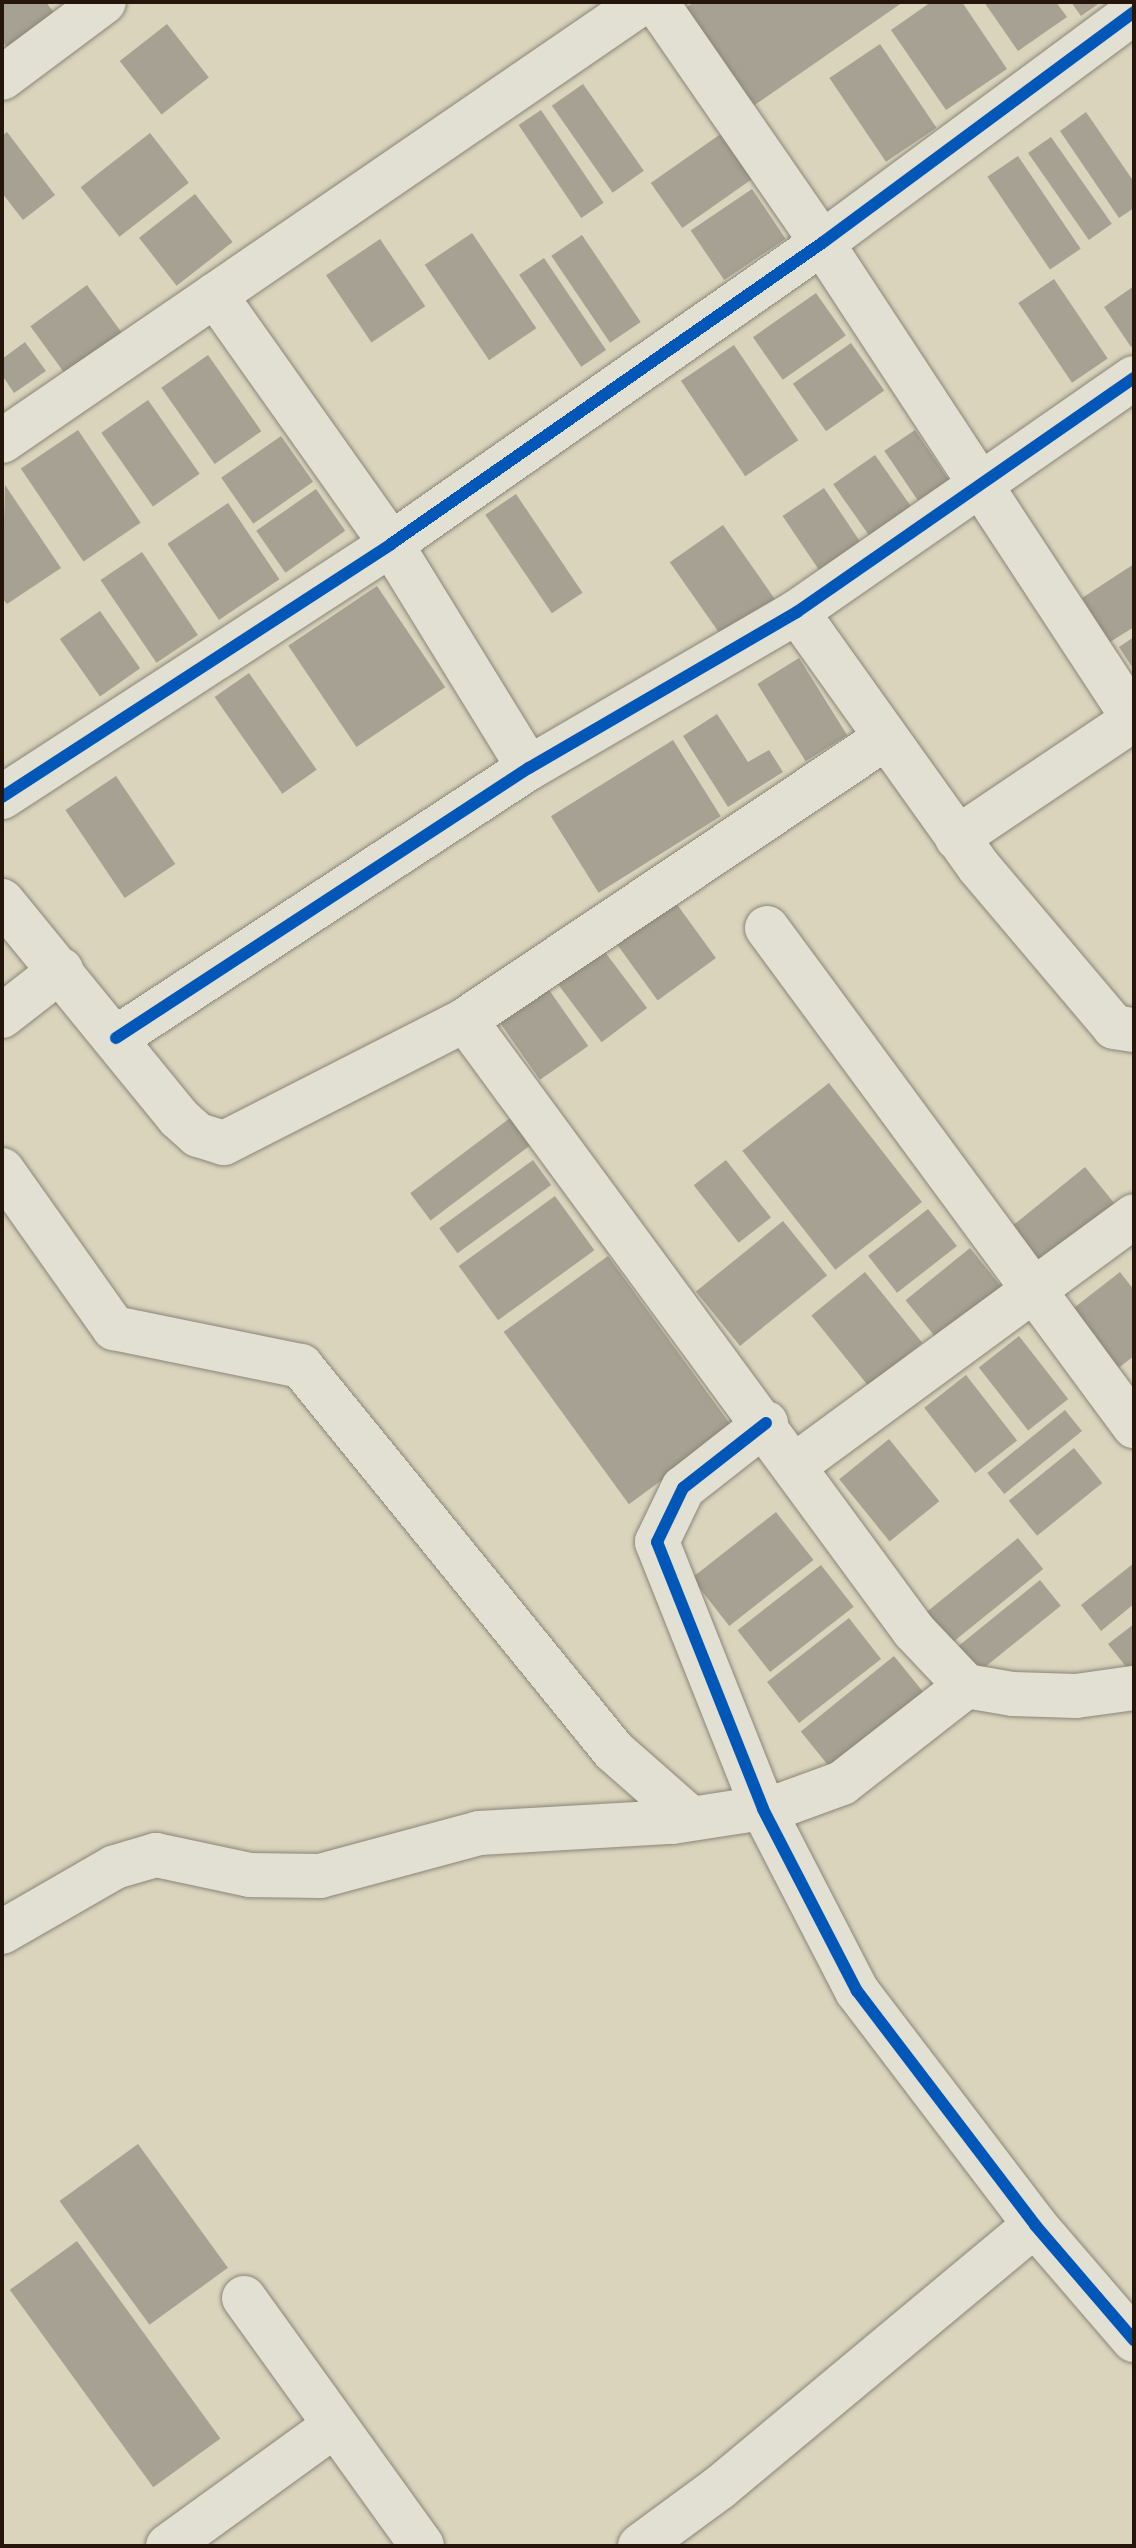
<!DOCTYPE html>
<style>
body{margin:0}
#map{position:relative;width:1136px;height:2548px;overflow:hidden;background:#dad4bd;font-family:"Libre Bodoni",serif}
div>[style]{position:absolute}
.building>*{inset:0;background:#a6a192;transform-origin:0 0}
.roads{filter:drop-shadow(0 0 2px #8b8578) drop-shadow(0 0 2px #8b8578)}
.minor>*{height:44px;margin:-22px;padding:0 22px;transform-origin:22px;border-radius:22px;background:#e2dfd3}
.cycleway>*{height:12px;margin:-6px;padding:0 6px;transform-origin:6px;border-radius:6px;background:#0057b8}
span{translate:-50% -50%;white-space:nowrap;text-align:center;line-height:1.15;-webkit-text-stroke:7px #efe8cc;paint-order:stroke}
.frame{position:absolute;inset:0;border:4px solid #26150a;pointer-events:none}
</style>
<div id="map">
<div class="building">
<i style="clip-path:polygon(2px 2px,46px 2px,61px 22px,15px 58px,2px 41px)"></i>
<i style="clip-path:polygon(694px 2px,903px 2px,749px 109px,681px 11px)"></i>
<i style="clip-path:polygon(931px 2px,962px 2px,1007px 69px,946px 110px,891px 30px)"></i>
<i style="clip-path:polygon(984px 2px,1056px 2px,1067px 17px,1018px 51px)"></i>
<i style="clip-path:polygon(1071px 2px,1101px 2px,1081px 16px)"></i>
<i style="left:167px;top:24px;width:68px;height:60px;rotate:52deg"></i>
<i style="left:880px;top:44px;width:101px;height:61px;rotate:56deg"></i>
<i style="left:583px;top:84px;width:106px;height:38px;rotate:55deg"></i>
<i style="left:541px;top:110px;width:112px;height:27px;rotate:56deg"></i>
<i style="clip-path:polygon(1086px 112px,1134px 182px,1134px 208px,1119px 218px,1060px 131px)"></i>
<i style="clip-path:polygon(7px 132px,55px 195px,23px 220px,2px 193px,2px 136px)"></i>
<i style="left:150px;top:133px;width:63px;height:88px;rotate:52deg"></i>
<i style="left:722px;top:133px;width:55px;height:87px;rotate:55deg"></i>
<i style="left:1051px;top:137px;width:106px;height:28px;rotate:55deg"></i>
<i style="left:1018px;top:156px;width:112px;height:37px;rotate:56deg"></i>
<i style="left:752px;top:189px;width:60px;height:74px;rotate:56deg"></i>
<i style="left:195px;top:194px;width:61px;height:71px;rotate:52deg"></i>
<i style="left:472px;top:233px;width:115px;height:57px;rotate:56deg"></i>
<i style="left:582px;top:235px;width:105px;height:37px;rotate:56deg"></i>
<i style="left:380px;top:239px;width:81px;height:65px;rotate:56deg"></i>
<i style="left:544px;top:258px;width:111px;height:30px;rotate:56deg"></i>
<i style="left:1054px;top:279px;width:96px;height:43px;rotate:56deg"></i>
<i style="left:87px;top:285px;width:65px;height:70px;rotate:54deg"></i>
<i style="clip-path:polygon(1134px 286px,1134px 345px,1131px 347px,1104px 307px)"></i>
<i style="left:816px;top:293px;width:52px;height:77px;rotate:55deg"></i>
<i style="clip-path:polygon(25px 342px,46px 371px,14px 393px,2px 375px,2px 359px)"></i>
<i style="left:851px;top:343px;width:58px;height:71px;rotate:55deg"></i>
<i style="left:734px;top:345px;width:115px;height:64px;rotate:56deg"></i>
<i style="left:208px;top:355px;width:93px;height:57px;rotate:55deg"></i>
<i style="left:148px;top:400px;width:90px;height:57px;rotate:55deg"></i>
<i style="left:78px;top:430px;width:112px;height:69px;rotate:56deg"></i>
<i style="left:915px;top:430px;width:60px;height:37px;rotate:56deg"></i>
<i style="left:281px;top:436px;width:56px;height:73px;rotate:55deg"></i>
<i style="left:875px;top:455px;width:65px;height:51px;rotate:55deg"></i>
<i style="clip-path:polygon(5px 485px,61px 568px,7px 604px,2px 598px)"></i>
<i style="left:824px;top:488px;width:65px;height:50px;rotate:56deg"></i>
<i style="left:316px;top:489px;width:51px;height:73px;rotate:55deg"></i>
<i style="left:516px;top:494px;width:119px;height:37px;rotate:56deg"></i>
<i style="left:228px;top:503px;width:92px;height:73px;rotate:56deg"></i>
<i style="left:723px;top:525px;width:91px;height:65px;rotate:55deg"></i>
<i style="left:142px;top:552px;width:100px;height:50px;rotate:56deg"></i>
<i style="clip-path:polygon(1134px 564px,1134px 627px,1110px 642px,1082px 598px)"></i>
<i style="left:377px;top:586px;width:122px;height:107px;rotate:56deg"></i>
<i style="left:100px;top:611px;width:70px;height:49px;rotate:55deg"></i>
<i style="clip-path:polygon(1134px 637px,1134px 670px,1119px 647px)"></i>
<i style="left:799px;top:658px;width:91px;height:49px;rotate:58deg"></i>
<i style="left:249px;top:673px;width:118px;height:42px;rotate:55deg"></i>
<i style="clip-path:polygon(717px 714px,748px 762px,769px 750px,783px 772px,728px 807px,683px 736px)"></i>
<i style="left:673px;top:740px;width:90px;height:144px;rotate:58deg"></i>
<i style="left:116px;top:776px;width:106px;height:61px;rotate:56deg"></i>
<i style="left:673px;top:899px;width:73px;height:72px;rotate:54deg"></i>
<i style="left:602px;top:948px;width:75px;height:57px;rotate:53deg"></i>
<i style="left:547px;top:987px;width:72px;height:59px;rotate:55deg"></i>
<i style="left:829px;top:1083px;width:151px;height:110px;rotate:52deg"></i>
<i style="left:510px;top:1118px;width:34px;height:125px;rotate:53deg"></i>
<i style="left:533px;top:1160px;width:31px;height:116px;rotate:54deg"></i>
<i style="left:726px;top:1160px;width:73px;height:41px;rotate:52deg"></i>
<i style="left:1085px;top:1167px;width:54px;height:95px;rotate:51deg"></i>
<i style="left:555px;top:1196px;width:67px;height:119px;rotate:54deg"></i>
<i style="left:928px;top:1209px;width:47px;height:76px;rotate:52deg"></i>
<i style="left:783px;top:1221px;width:70px;height:112px;rotate:51deg"></i>
<i style="left:970px;top:1248px;width:51px;height:83px;rotate:51deg"></i>
<i style="left:608px;top:1256px;width:213px;height:129px;rotate:54deg"></i>
<i style="left:865px;top:1272px;width:91px;height:69px;rotate:51deg"></i>
<i style="clip-path:polygon(1120px 1272px,1134px 1290px,1134px 1356px,1112px 1373px,1066px 1314px)"></i>
<i style="left:1019px;top:1336px;width:80px;height:51px;rotate:52deg"></i>
<i style="left:966px;top:1375px;width:83px;height:53px;rotate:52deg"></i>
<i style="left:1065px;top:1410px;width:27px;height:100px;rotate:51deg"></i>
<i style="left:889px;top:1439px;width:80px;height:64px;rotate:51deg"></i>
<i style="left:1074px;top:1448px;width:45px;height:84px;rotate:51deg"></i>
<i style="left:776px;top:1512px;width:61px;height:107px;rotate:52deg"></i>
<i style="left:1018px;top:1538px;width:40px;height:118px;rotate:51deg"></i>
<i style="clip-path:polygon(1134px 1563px,1134px 1604px,1101px 1631px,1081px 1605px)"></i>
<i style="left:821px;top:1565px;width:53px;height:106px;rotate:52deg"></i>
<i style="left:1040px;top:1580px;width:33px;height:112px;rotate:51deg"></i>
<i style="left:849px;top:1618px;width:52px;height:104px;rotate:52deg"></i>
<i style="clip-path:polygon(1134px 1624px,1134px 1670px,1131px 1673px,1108px 1644px)"></i>
<i style="left:894px;top:1656px;width:58px;height:120px;rotate:51deg"></i>
<i style="left:138px;top:2144px;width:153px;height:97px;rotate:54deg"></i>
<i style="left:77px;top:2241px;width:244px;height:83px;rotate:54deg"></i>
</div>
<div class="roads">
<div class="minor">
<i style="left:656px;top:2px;width:293px;rotate:55.4deg"></i>
<i style="left:822px;top:243px;width:569px;rotate:56.76deg"></i>
<i style="left:2px;top:78px;width:127px;rotate:-36.7deg"></i>
<i style="left:215px;top:295px;width:305px;rotate:54.7deg"></i>
<i style="left:391px;top:544px;width:263px;rotate:58.4deg"></i>
<i style="left:2px;top:441px;width:777px;rotate:-34.41deg"></i>
<i style="left:797px;top:612px;width:313px;rotate:54.5deg"></i>
<i style="left:979px;top:867px;width:209px;rotate:49.8deg"></i>
<i style="left:1114px;top:1027px;width:20px;rotate:9deg"></i>
<i style="left:2px;top:797px;width:464px;rotate:-33deg"></i>
<i style="left:391px;top:544px;width:526px;rotate:-34.93deg"></i>
<i style="left:822px;top:243px;width:388px;rotate:-36.5deg"></i>
<i style="left:957px;top:838px;width:213px;rotate:-33.9deg"></i>
<i style="left:2px;top:901px;width:280px;rotate:50.8deg"></i>
<i style="left:179px;top:1118px;width:25px;rotate:42deg"></i>
<i style="left:198px;top:1135px;width:27px;rotate:17deg"></i>
<i style="left:224px;top:1143px;width:271px;rotate:-27deg"></i>
<i style="left:465px;top:1020px;width:505px;rotate:-33.85deg"></i>
<i style="left:767px;top:928px;width:619px;rotate:53.61deg"></i>
<i style="left:2px;top:1016px;width:75px;rotate:-37.9deg"></i>
<i style="left:465px;top:1020px;width:758px;rotate:53.69deg"></i>
<i style="left:914px;top:1631px;width:76px;rotate:46.6deg"></i>
<i style="left:966px;top:1686px;width:48px;rotate:9.7deg"></i>
<i style="left:1013px;top:1694px;width:63px;rotate:1.8deg"></i>
<i style="left:1076px;top:1696px;width:59px;rotate:-7.9deg"></i>
<i style="left:116px;top:1038px;width:493px;rotate:-33.2deg"></i>
<i style="left:529px;top:768px;width:310px;rotate:-30.2deg"></i>
<i style="left:797px;top:612px;width:410px;rotate:-34.8deg"></i>
<i style="left:2px;top:1170px;width:194px;rotate:54.7deg"></i>
<i style="left:114px;top:1328px;width:191px;rotate:11.5deg"></i>
<i style="left:301px;top:1366px;width:496px;rotate:50.9deg"></i>
<i style="left:614px;top:1751px;width:101px;rotate:41.4deg"></i>
<i style="left:766px;top:1423px;width:105px;rotate:141.9deg"></i>
<i style="left:683px;top:1488px;width:60px;rotate:115.7deg"></i>
<i style="left:657px;top:1542px;width:287px;rotate:68.3deg"></i>
<i style="left:763px;top:1809px;width:205px;rotate:62.7deg"></i>
<i style="left:857px;top:1991px;width:294px;rotate:52.7deg"></i>
<i style="left:1035px;top:2225px;width:152px;rotate:49.3deg"></i>
<i style="left:794px;top:1466px;width:422px;rotate:-36.3deg"></i>
<i style="left:2px;top:1932px;width:130px;rotate:-29.9deg"></i>
<i style="left:115px;top:1867px;width:43px;rotate:-16.3deg"></i>
<i style="left:156px;top:1855px;width:96px;rotate:12deg"></i>
<i style="left:250px;top:1875px;width:70px;rotate:0.8deg"></i>
<i style="left:320px;top:1876px;width:165px;rotate:-15.1deg"></i>
<i style="left:479px;top:1833px;width:193px;rotate:-3.3deg"></i>
<i style="left:672px;top:1822px;width:111px;rotate:-8.8deg"></i>
<i style="left:782px;top:1805px;width:64px;rotate:-20.1deg"></i>
<i style="left:842px;top:1783px;width:157px;rotate:-38deg"></i>
<i style="left:244px;top:2298px;width:305px;rotate:54.3deg"></i>
<i style="left:168px;top:2546px;width:206px;rotate:-35.9deg"></i>
<i style="left:640px;top:2546px;width:98px;rotate:-36.3deg"></i>
<i style="left:719px;top:2488px;width:411px;rotate:-39.8deg"></i>
</div>
</div>
<div class="cycleway">
<i style="left:2px;top:797px;width:464px;rotate:-33deg"></i>
<i style="left:391px;top:544px;width:526px;rotate:-34.93deg"></i>
<i style="left:822px;top:243px;width:388px;rotate:-36.5deg"></i>
<i style="left:116px;top:1038px;width:493px;rotate:-33.2deg"></i>
<i style="left:529px;top:768px;width:310px;rotate:-30.2deg"></i>
<i style="left:797px;top:612px;width:410px;rotate:-34.8deg"></i>
<i style="left:766px;top:1423px;width:105px;rotate:141.9deg"></i>
<i style="left:683px;top:1488px;width:60px;rotate:115.7deg"></i>
<i style="left:657px;top:1542px;width:287px;rotate:68.3deg"></i>
<i style="left:763px;top:1809px;width:205px;rotate:62.7deg"></i>
<i style="left:857px;top:1991px;width:294px;rotate:52.7deg"></i>
<i style="left:1035px;top:2225px;width:152px;rotate:49.3deg"></i>
</div>
<div class="frame"></div>
</div>
